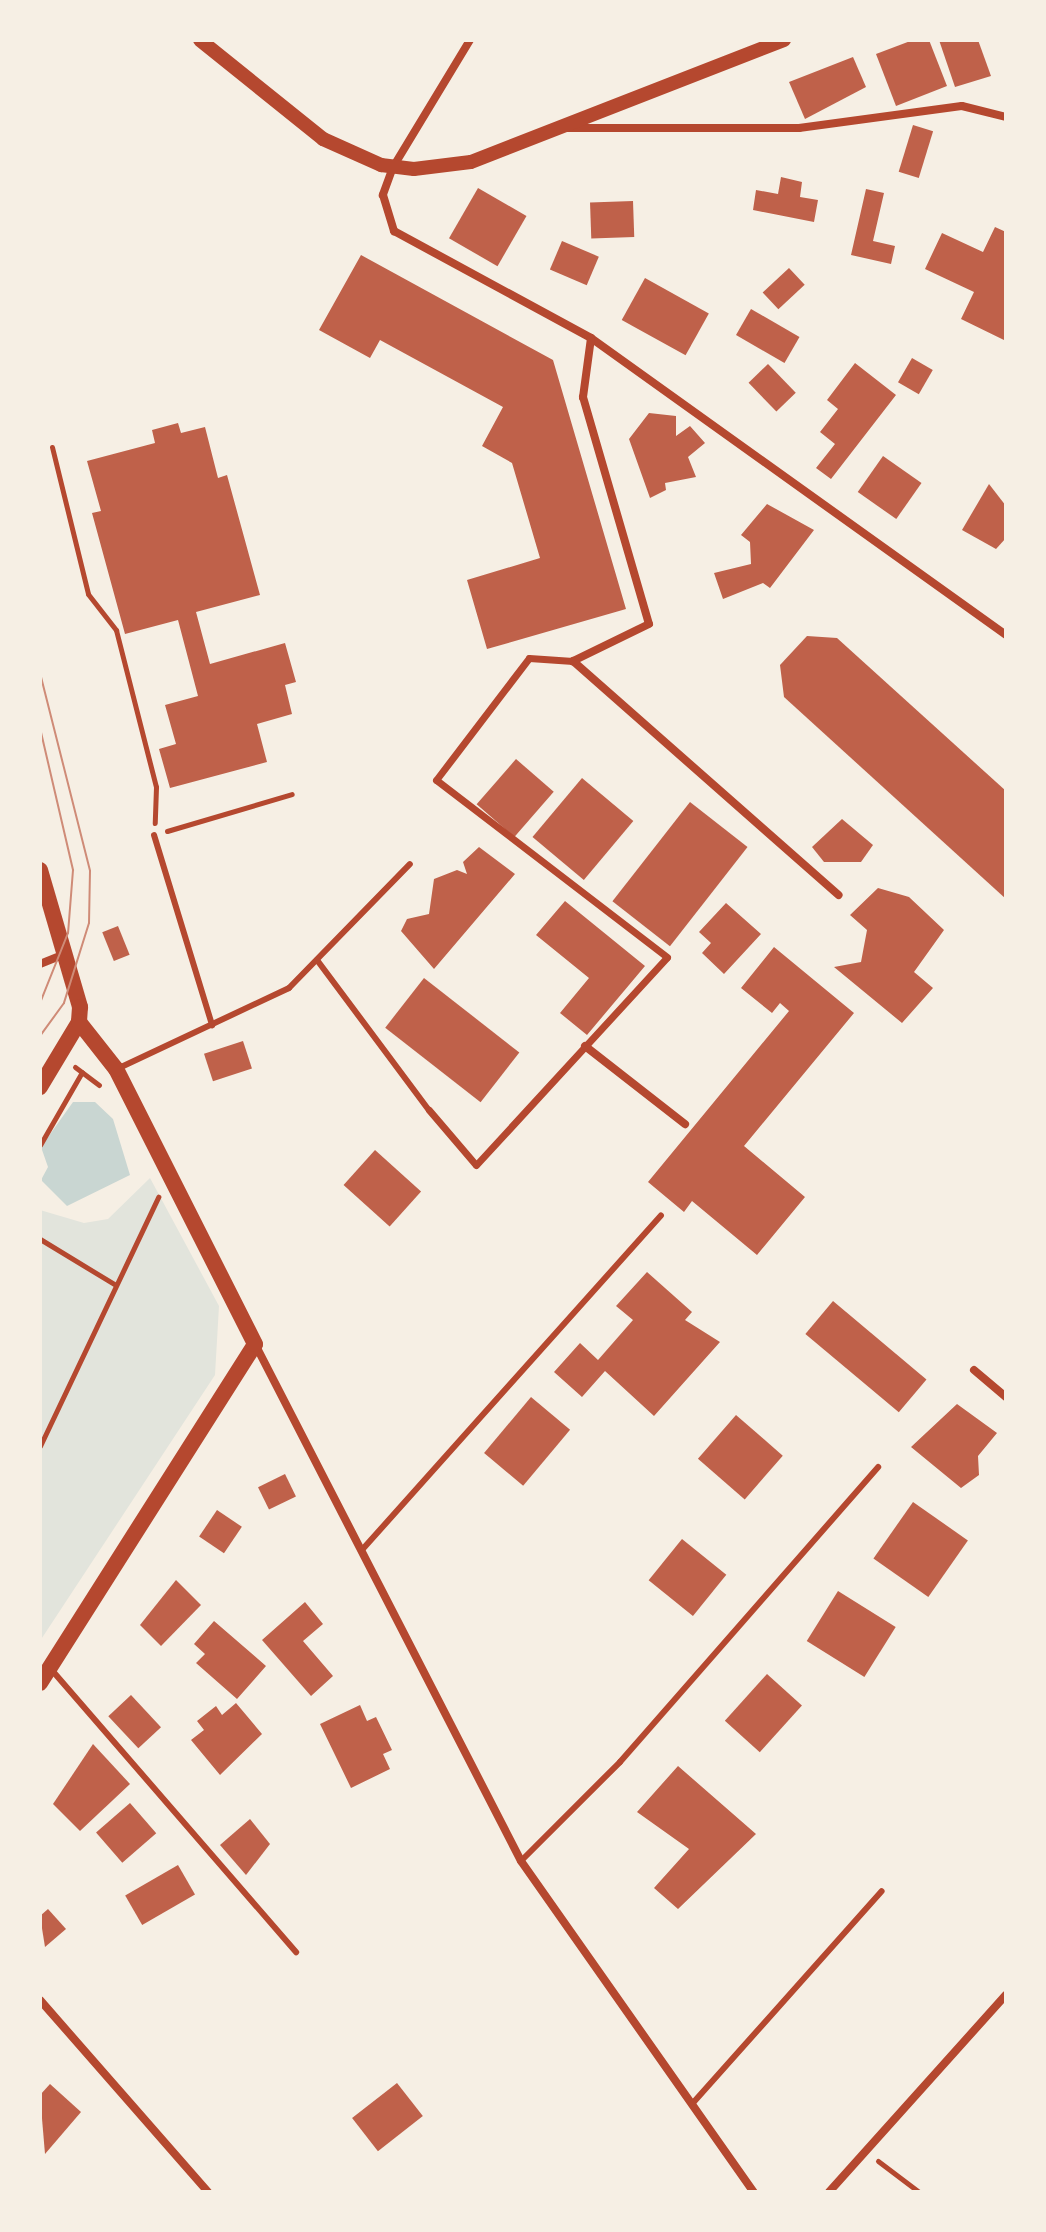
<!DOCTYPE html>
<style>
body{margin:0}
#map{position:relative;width:1046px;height:2232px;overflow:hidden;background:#f6efe4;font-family:Arial,sans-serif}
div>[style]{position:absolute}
.green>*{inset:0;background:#e2e4dc}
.water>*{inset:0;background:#c9d6d2}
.building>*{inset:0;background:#bf614a;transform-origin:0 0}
.path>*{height:5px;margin:-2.5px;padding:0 2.5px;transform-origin:2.5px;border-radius:2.5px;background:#b5482f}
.service>*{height:6px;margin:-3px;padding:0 3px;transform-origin:3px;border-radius:3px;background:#b5482f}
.pedestrian>*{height:7px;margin:-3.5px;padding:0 3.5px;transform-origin:3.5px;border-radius:3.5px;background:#b5482f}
.minor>*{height:8px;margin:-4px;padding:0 4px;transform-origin:4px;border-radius:4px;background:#b5482f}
.tertiary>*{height:14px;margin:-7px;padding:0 7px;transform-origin:7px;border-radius:7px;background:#b5482f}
.secondary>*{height:16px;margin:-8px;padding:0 8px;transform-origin:8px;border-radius:8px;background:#b5482f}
.tram>*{height:2px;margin:-1px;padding:0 1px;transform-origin:1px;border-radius:1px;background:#cf8b77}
span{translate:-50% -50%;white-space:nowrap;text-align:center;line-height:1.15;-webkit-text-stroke:7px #f6efe4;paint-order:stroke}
.frame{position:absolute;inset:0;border:42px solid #f6efe4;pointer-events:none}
</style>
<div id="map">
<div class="green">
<i style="clip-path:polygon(150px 1178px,219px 1306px,215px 1375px,40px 1641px,40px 1210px,84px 1223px,108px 1219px)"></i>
</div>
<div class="water">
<i style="clip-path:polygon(73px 1102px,95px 1102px,113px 1119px,130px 1175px,67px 1206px,41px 1180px,48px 1167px,41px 1147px)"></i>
</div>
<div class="building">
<i style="clip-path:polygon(913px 40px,929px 40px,947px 86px,896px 106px,876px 54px)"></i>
<i style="clip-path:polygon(939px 40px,978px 40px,991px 76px,955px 87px)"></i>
<i style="clip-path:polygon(853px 57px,866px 87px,805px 119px,789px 82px)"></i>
<i style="left:913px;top:125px;width:21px;height:49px;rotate:17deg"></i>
<i style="clip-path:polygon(781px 177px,802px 182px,800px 197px,818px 200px,814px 222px,753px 210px,756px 190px,778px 194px)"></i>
<i style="left:478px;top:188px;width:56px;height:58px;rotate:30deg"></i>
<i style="clip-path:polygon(866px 189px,884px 193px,873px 241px,895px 246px,891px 264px,851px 255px)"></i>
<i style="left:633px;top:201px;width:36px;height:43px;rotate:88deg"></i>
<i style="clip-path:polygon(995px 227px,1006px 232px,1006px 341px,961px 319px,974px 292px,925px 269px,942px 233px,983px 252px)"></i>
<i style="left:562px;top:241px;width:40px;height:31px;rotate:23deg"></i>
<i style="clip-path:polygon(361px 255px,553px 360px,626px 609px,487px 649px,467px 580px,540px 558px,512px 463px,482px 446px,503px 407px,380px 340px,370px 358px,319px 330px)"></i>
<i style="left:789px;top:268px;width:23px;height:36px;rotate:47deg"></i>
<i style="left:645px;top:278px;width:73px;height:48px;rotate:29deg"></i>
<i style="left:751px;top:309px;width:56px;height:30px;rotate:30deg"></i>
<i style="left:912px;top:358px;width:24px;height:28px;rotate:30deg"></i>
<i style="clip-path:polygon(855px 363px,896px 395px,831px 479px,816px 468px,835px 444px,820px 432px,838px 409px,827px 400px)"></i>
<i style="left:768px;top:364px;width:40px;height:27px;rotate:46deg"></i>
<i style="clip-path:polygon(649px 413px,676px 416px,676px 436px,690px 426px,705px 443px,688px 457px,696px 477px,665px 483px,666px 490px,650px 498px,629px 439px)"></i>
<i style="clip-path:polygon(178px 423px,181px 433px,205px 427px,218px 478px,227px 475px,260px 595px,196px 612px,210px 664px,285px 643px,296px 682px,285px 685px,292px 714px,257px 724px,267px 762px,170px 788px,159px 749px,176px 744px,165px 705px,198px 696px,178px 620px,125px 634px,92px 513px,101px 511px,87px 461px,155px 443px,152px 430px)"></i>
<i style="left:883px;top:456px;width:47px;height:44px;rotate:35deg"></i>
<i style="clip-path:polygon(989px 484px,1006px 506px,1006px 538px,996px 549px,962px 530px)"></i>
<i style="clip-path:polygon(767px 504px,814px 530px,770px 588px,763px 583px,723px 599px,714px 573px,751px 564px,750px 542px,741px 535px)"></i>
<i style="clip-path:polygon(807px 636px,837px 638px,1006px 791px,1006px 899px,784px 697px,780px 665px)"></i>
<i style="left:516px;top:759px;width:50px;height:60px;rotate:41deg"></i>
<i style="left:582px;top:778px;width:67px;height:77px;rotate:40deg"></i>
<i style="left:690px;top:802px;width:73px;height:126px;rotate:38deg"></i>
<i style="clip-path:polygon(842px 819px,873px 845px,861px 862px,824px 862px,812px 847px)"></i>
<i style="clip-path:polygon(479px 847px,515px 874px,434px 969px,401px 931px,407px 919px,429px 914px,434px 879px,457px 870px,467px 874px,463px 862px)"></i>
<i style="clip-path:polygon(878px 888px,909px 897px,944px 930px,914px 972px,933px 988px,902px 1023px,834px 967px,861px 962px,867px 930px,850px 915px)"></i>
<i style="clip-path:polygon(565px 901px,645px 966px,587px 1035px,560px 1013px,589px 978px,536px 935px)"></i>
<i style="clip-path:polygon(726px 903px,761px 934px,724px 974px,702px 953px,711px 943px,699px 932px)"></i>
<i style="left:118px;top:926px;width:31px;height:17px;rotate:68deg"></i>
<i style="clip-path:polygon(774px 947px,854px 1013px,744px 1146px,805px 1197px,757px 1255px,692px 1201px,684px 1212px,648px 1182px,789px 1011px,780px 1003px,772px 1013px,741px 988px)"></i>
<i style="left:424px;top:978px;width:121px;height:63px;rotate:38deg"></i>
<i style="left:243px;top:1041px;width:29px;height:41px;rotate:72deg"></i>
<i style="left:375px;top:1150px;width:62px;height:47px;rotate:42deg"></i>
<i style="clip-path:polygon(647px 1272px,692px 1312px,685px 1320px,720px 1342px,654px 1416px,605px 1371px,582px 1397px,554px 1372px,580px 1343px,598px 1360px,633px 1320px,616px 1306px)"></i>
<i style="left:833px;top:1301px;width:122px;height:43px;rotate:40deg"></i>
<i style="left:531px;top:1397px;width:51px;height:73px;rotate:40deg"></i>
<i style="clip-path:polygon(957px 1404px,997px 1433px,978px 1456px,979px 1475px,961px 1488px,911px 1447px)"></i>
<i style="left:736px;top:1415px;width:62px;height:58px;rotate:41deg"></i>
<i style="left:285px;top:1474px;width:25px;height:30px;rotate:64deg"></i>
<i style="left:913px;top:1502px;width:67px;height:69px;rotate:35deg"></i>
<i style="left:217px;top:1510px;width:30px;height:32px;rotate:34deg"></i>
<i style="left:682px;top:1539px;width:57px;height:53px;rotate:39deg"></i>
<i style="clip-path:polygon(176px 1580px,201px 1605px,161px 1646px,140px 1625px)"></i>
<i style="left:838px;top:1591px;width:68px;height:59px;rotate:32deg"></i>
<i style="clip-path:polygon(305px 1602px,323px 1624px,303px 1641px,333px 1676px,311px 1696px,262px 1640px)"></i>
<i style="clip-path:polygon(214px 1621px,266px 1666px,237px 1699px,196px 1663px,205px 1654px,194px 1644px)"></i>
<i style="left:767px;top:1674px;width:47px;height:63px;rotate:42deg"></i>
<i style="left:131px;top:1695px;width:44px;height:31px;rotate:47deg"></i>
<i style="clip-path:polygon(236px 1703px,262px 1734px,220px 1775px,191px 1740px,204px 1730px,197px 1721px,216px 1706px,222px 1715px)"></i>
<i style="clip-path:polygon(360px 1705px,367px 1721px,376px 1717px,392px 1750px,383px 1754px,390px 1769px,351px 1788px,320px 1724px)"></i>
<i style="clip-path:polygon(93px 1744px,130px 1784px,80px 1831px,53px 1804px)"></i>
<i style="clip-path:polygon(678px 1766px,756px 1834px,678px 1909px,654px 1888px,689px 1849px,637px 1812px)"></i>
<i style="left:130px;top:1803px;width:40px;height:45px;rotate:49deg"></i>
<i style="clip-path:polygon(250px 1819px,270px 1844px,246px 1875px,220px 1845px)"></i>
<i style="left:178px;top:1865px;width:34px;height:61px;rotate:60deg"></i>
<i style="clip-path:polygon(48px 1909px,66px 1929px,45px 1947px,40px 1916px)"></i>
<i style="left:397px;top:2083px;width:42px;height:57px;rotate:52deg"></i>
<i style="clip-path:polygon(50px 2084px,81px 2112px,45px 2154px,40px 2095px)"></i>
</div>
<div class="path">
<i style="left:52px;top:447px;width:151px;rotate:76.2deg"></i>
<i style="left:88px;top:594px;width:46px;rotate:52.1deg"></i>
<i style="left:116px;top:630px;width:162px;rotate:75.7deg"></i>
<i style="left:156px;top:787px;width:36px;rotate:92deg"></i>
<i style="left:167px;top:831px;width:130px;rotate:-16.5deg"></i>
<i style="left:75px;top:1067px;width:30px;rotate:37deg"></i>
<i style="left:40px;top:1145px;width:84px;rotate:-60.1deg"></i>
<i style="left:40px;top:1239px;width:87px;rotate:31.3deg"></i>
<i style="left:40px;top:1446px;width:276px;rotate:-64.6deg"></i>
<i style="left:878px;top:2161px;width:51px;rotate:37.1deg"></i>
</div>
<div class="service">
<i style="left:154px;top:835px;width:199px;rotate:73deg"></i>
<i style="left:317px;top:960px;width:187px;rotate:53.3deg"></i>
<i style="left:119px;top:1068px;width:188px;rotate:-25.2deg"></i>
<i style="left:289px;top:988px;width:173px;rotate:-45.7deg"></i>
<i style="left:361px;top:1551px;width:450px;rotate:-48.2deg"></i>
<i style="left:50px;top:1668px;width:376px;rotate:49.1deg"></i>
<i style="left:521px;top:1861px;width:140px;rotate:-45deg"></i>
<i style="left:620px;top:1762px;width:392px;rotate:-48.8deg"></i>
<i style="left:692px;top:2104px;width:285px;rotate:-48.3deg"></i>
</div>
<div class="pedestrian">
<i style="left:429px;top:1110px;width:72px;rotate:49.5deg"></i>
<i style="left:476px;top:1165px;width:282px;rotate:-47.4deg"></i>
<i style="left:667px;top:957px;width:291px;rotate:-142.5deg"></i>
<i style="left:436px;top:780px;width:153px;rotate:-52.7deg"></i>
<i style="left:529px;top:658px;width:44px;rotate:3.9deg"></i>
</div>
<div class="minor">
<i style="left:470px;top:40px;width:149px;rotate:121.2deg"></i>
<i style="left:393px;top:167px;width:30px;rotate:110deg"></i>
<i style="left:383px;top:195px;width:38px;rotate:73deg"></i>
<i style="left:394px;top:231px;width:224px;rotate:28.5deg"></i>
<i style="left:591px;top:338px;width:510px;rotate:35.59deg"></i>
<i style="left:564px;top:128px;width:235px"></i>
<i style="left:799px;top:128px;width:164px;rotate:-7.7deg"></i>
<i style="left:962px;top:106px;width:45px;rotate:14deg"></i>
<i style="left:591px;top:338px;width:60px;rotate:97.7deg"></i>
<i style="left:583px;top:397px;width:236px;rotate:73.8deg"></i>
<i style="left:649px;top:624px;width:85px;rotate:154deg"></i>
<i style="left:573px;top:661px;width:354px;rotate:41.4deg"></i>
<i style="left:40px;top:964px;width:24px;rotate:-22deg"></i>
<i style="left:585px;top:1046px;width:127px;rotate:38deg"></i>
<i style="left:255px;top:1344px;width:581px;rotate:62.77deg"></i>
<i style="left:521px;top:1861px;width:405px;rotate:54.9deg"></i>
<i style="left:974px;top:1370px;width:42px;rotate:40.2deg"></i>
<i style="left:40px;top:2000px;width:255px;rotate:48.8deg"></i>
<i style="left:829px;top:2192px;width:265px;rotate:-48.1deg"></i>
</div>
<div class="tertiary">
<i style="left:200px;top:40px;width:158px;rotate:38.8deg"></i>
<i style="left:323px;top:139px;width:64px;rotate:24.1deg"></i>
<i style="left:381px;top:165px;width:33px;rotate:7deg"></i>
<i style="left:414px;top:169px;width:57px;rotate:-7deg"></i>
<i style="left:471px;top:162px;width:336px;rotate:-21.3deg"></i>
</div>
<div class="secondary">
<i style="left:40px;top:870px;width:143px;rotate:73.7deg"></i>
<i style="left:80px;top:1007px;width:15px;rotate:94deg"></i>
<i style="left:79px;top:1022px;width:76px;rotate:121deg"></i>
<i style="left:40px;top:1683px;width:401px;rotate:-57.6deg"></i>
<i style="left:255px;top:1344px;width:308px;rotate:-116.8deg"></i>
<i style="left:116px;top:1069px;width:60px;rotate:-128.2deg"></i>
</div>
<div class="tram">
<i style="left:40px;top:673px;width:204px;rotate:75.8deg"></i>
<i style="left:90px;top:871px;width:52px;rotate:91.1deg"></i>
<i style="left:89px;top:923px;width:84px;rotate:107.4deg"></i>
<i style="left:64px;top:1003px;width:41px;rotate:126deg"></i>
<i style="left:40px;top:728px;width:146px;rotate:76.9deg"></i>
<i style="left:73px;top:870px;width:63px;rotate:94.5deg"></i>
<i style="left:68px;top:933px;width:75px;rotate:111.8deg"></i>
</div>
<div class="frame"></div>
</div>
